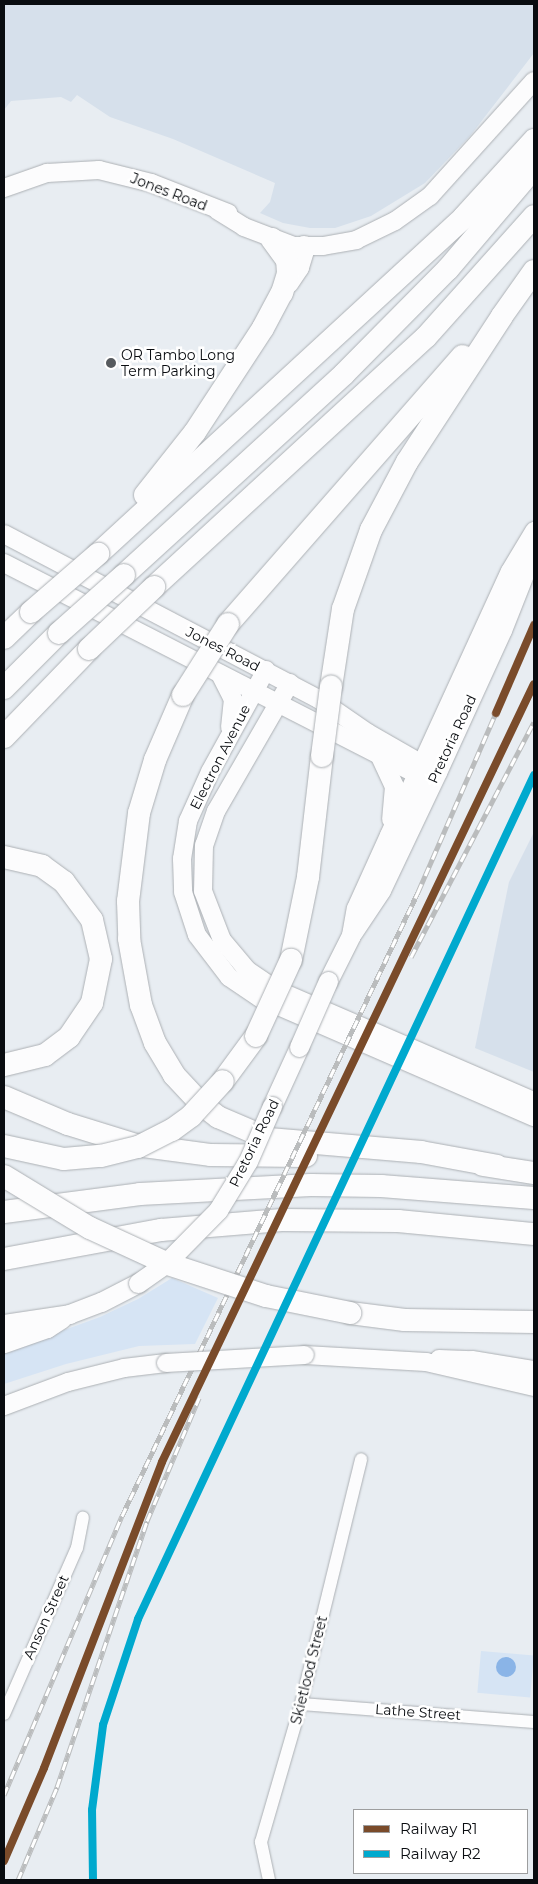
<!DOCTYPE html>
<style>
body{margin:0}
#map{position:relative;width:538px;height:1884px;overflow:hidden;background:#e8edf2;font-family:Montserrat,sans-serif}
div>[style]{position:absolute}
.built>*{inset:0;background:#d6e0eb}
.green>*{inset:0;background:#d6e4f4;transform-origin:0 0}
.water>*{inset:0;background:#8ab4e7}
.round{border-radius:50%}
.roads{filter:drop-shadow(0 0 1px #acb0b4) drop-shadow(0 0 1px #acb0b4)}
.street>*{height:12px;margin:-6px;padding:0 6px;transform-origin:6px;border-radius:6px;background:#fcfcfd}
.secondary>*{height:18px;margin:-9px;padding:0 9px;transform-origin:9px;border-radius:9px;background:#fcfcfd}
.primary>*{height:19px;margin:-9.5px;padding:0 9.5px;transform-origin:9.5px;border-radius:9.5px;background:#fcfcfd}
.highway>*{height:22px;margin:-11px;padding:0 11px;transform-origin:11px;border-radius:11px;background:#fcfcfd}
.rail>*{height:5px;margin-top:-2.5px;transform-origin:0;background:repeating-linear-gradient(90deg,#fff 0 9px,#babcbd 0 18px);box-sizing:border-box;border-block:1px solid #babcbd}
.bridges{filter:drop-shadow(0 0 1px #acb0b4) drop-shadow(0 0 1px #acb0b4)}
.secondary-bridge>*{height:18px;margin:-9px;padding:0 9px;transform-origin:9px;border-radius:9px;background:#fcfcfd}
.primary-bridge>*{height:19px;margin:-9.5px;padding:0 9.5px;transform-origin:9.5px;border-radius:9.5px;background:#fcfcfd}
.highway-bridge>*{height:22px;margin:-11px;padding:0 11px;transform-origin:11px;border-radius:11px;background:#fcfcfd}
.rail-1>*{height:8px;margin:-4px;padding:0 4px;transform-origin:4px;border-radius:4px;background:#7a4b2a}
.rail-2>*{height:8px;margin:-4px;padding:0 4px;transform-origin:4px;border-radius:4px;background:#00a9ce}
.dots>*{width:14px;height:14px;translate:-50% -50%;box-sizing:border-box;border:2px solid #fff;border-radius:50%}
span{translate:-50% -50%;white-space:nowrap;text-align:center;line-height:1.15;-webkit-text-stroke:5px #fff;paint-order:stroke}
.street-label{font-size:14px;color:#090c10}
.poi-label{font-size:14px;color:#090c10}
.left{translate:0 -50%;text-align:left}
.frame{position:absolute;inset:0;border:5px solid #090c10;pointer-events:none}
.legend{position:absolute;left:353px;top:1809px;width:175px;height:65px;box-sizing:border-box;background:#fff;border:1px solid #9d9e9f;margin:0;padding:6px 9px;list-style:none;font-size:15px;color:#090c10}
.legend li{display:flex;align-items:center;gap:10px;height:25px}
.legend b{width:25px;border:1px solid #9d9e9f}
</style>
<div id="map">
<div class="built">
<i style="clip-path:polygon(4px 4px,534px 4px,534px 53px,470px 136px,425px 183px,371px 216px,335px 228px,310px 228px,283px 223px,260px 213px,270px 202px,275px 183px,173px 139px,110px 117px,77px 95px,71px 102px,61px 97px,11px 101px,4px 110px)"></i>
<i style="clip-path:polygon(534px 832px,534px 1072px,475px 1048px,509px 882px)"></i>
</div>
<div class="green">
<i style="clip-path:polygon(172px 1278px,218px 1298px,195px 1344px,139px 1346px,66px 1364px,4px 1384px,4px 1352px,100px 1317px,138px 1299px)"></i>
<i style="left:481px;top:1651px;width:53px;height:42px;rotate:5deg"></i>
</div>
<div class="water">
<i class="round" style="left:496px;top:1657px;width:20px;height:20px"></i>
</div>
<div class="roads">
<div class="street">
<i style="left:301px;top:1704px;width:234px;rotate:4.4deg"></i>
<i style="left:4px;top:1714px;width:181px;rotate:-66.3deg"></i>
<i style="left:77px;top:1548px;width:31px;rotate:-79deg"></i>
<i style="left:269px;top:1880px;width:39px;rotate:-102deg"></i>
<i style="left:261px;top:1842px;width:144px;rotate:-73.8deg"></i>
<i style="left:301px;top:1704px;width:252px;rotate:-76.2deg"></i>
</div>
<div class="secondary">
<i style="left:4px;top:188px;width:46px;rotate:-19.2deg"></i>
<i style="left:47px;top:173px;width:52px;rotate:-3.3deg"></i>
<i style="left:99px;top:170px;width:54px;rotate:14deg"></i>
<i style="left:151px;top:183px;width:83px;rotate:21.3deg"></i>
<i style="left:217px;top:210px;width:32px;rotate:32deg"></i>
<i style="left:244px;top:227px;width:53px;rotate:20.8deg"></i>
<i style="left:294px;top:246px;width:29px"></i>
<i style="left:323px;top:246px;width:34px;rotate:-10deg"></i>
<i style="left:356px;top:240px;width:43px;rotate:-26deg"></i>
<i style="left:395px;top:221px;width:43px;rotate:-35.5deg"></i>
<i style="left:430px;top:196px;width:155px;rotate:-47.9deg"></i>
<i style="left:4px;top:534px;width:353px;rotate:27.7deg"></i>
<i style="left:317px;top:698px;width:62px;rotate:34.5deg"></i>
<i style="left:368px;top:733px;width:76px;rotate:29.9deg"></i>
<i style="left:4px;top:563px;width:479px;rotate:27.1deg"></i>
<i style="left:266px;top:670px;width:116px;rotate:118.8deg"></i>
<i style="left:210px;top:772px;width:54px;rotate:114.2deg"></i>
<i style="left:188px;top:821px;width:38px;rotate:99deg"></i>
<i style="left:182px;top:859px;width:33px;rotate:88deg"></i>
<i style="left:183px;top:892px;width:45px;rotate:72deg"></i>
<i style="left:197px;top:935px;width:53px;rotate:52.7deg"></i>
<i style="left:229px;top:977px;width:37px;rotate:34deg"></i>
<i style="left:260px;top:998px;width:299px;rotate:23.5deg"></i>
<i style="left:220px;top:674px;width:28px;rotate:63deg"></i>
<i style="left:233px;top:699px;width:28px;rotate:96deg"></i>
<i style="left:290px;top:683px;width:148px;rotate:120deg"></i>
<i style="left:216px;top:811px;width:36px;rotate:109deg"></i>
<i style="left:204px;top:845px;width:46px;rotate:91.2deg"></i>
<i style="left:203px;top:891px;width:53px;rotate:68.8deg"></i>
<i style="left:222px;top:940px;width:39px;rotate:50deg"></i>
<i style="left:247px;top:970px;width:36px;rotate:34deg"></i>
<i style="left:277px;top:990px;width:280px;rotate:23.4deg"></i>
<i style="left:305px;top:1355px;width:121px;rotate:3.3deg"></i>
<i style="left:426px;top:1362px;width:111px;rotate:13deg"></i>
<i style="left:439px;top:1359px;width:33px;rotate:2deg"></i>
<i style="left:472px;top:1360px;width:63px;rotate:9.2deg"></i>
<i style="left:4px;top:1406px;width:68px;rotate:-20.6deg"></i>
<i style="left:68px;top:1382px;width:58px;rotate:-14deg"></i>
<i style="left:124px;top:1368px;width:42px;rotate:-6.8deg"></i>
</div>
<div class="primary">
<i style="left:380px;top:756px;width:33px;rotate:65deg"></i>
<i style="left:394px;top:786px;width:33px;rotate:95deg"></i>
<i style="left:353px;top:932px;width:50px;rotate:-56.3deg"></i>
<i style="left:381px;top:890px;width:131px;rotate:-64.6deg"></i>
<i style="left:437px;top:772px;width:156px;rotate:-65.4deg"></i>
<i style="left:502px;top:630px;width:62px;rotate:-68.4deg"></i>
<i style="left:525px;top:572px;width:25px;rotate:-79deg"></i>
<i style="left:328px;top:981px;width:51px;rotate:-63.4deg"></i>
<i style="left:351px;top:935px;width:27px;rotate:-80deg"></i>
<i style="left:356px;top:908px;width:80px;rotate:-65.7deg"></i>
<i style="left:389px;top:835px;width:290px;rotate:-65.4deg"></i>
<i style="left:510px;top:571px;width:47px;rotate:-59deg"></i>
<i style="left:272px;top:1106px;width:65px;rotate:-65.4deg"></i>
<i style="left:4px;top:1324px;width:66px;rotate:-8.7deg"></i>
<i style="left:69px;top:1314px;width:34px;rotate:-21deg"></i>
<i style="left:101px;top:1302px;width:42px;rotate:-27.2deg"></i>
<i style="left:4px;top:1343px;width:46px;rotate:-19.2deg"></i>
<i style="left:47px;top:1328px;width:17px;rotate:-33deg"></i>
</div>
<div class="highway">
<i style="left:288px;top:282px;width:18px;rotate:-56deg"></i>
<i style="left:298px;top:267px;width:21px;rotate:-73deg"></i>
<i style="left:145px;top:495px;width:80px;rotate:-51.6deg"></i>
<i style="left:195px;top:432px;width:124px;rotate:-56.8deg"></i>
<i style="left:263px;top:328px;width:40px;rotate:-62deg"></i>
<i style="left:282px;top:293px;width:21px;rotate:-73deg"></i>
<i style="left:288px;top:273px;width:13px;rotate:-94deg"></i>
<i style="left:287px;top:260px;width:26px;rotate:-126deg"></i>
<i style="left:98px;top:554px;width:498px;rotate:-42.6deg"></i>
<i style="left:464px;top:217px;width:104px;rotate:-47.7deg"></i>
<i style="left:124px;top:575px;width:298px;rotate:-42.4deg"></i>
<i style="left:344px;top:374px;width:148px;rotate:-45.3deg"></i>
<i style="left:448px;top:269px;width:133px;rotate:-49.6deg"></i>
<i style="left:154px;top:587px;width:369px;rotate:-42.6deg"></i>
<i style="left:426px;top:337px;width:162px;rotate:-48.2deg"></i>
<i style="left:228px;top:624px;width:356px;rotate:-48.8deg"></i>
<i style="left:4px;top:638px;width:37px;rotate:-44deg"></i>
<i style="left:331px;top:687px;width:79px;rotate:-81.3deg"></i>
<i style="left:343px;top:609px;width:84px;rotate:-70.5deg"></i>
<i style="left:371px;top:530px;width:77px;rotate:-62.1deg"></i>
<i style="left:407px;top:462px;width:174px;rotate:-56.9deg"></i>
<i style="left:502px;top:316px;width:55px;rotate:-54.6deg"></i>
<i style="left:4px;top:688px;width:78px;rotate:-45deg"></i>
<i style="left:183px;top:695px;width:71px;rotate:113.3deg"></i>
<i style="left:155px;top:760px;width:55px;rotate:106.8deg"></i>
<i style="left:139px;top:813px;width:89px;rotate:97.1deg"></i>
<i style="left:128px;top:901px;width:38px;rotate:88deg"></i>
<i style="left:129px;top:939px;width:67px;rotate:79.7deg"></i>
<i style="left:141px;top:1005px;width:40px;rotate:69.8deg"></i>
<i style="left:155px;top:1043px;width:37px;rotate:59deg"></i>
<i style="left:174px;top:1075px;width:38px;rotate:47deg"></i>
<i style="left:200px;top:1103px;width:23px;rotate:38deg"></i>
<i style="left:218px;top:1117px;width:56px;rotate:23.3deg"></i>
<i style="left:269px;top:1139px;width:153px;rotate:4.9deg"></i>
<i style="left:421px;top:1152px;width:77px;rotate:10.4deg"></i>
<i style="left:4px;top:737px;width:122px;rotate:-46deg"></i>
<i style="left:4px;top:857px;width:39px;rotate:13deg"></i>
<i style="left:42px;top:866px;width:27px;rotate:36deg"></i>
<i style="left:64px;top:882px;width:47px;rotate:53.6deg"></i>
<i style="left:92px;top:920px;width:40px;rotate:77deg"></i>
<i style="left:101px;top:959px;width:45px;rotate:101.6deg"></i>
<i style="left:92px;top:1003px;width:41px;rotate:124.1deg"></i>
<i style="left:69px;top:1037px;width:30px;rotate:143deg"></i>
<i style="left:45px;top:1055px;width:42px;rotate:166.3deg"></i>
<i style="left:291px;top:960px;width:85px;rotate:-78.4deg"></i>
<i style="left:308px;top:877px;width:122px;rotate:-83.4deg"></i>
<i style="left:223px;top:1081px;width:56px;rotate:-53.7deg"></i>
<i style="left:4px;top:1097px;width:69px;rotate:22.9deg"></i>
<i style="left:68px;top:1124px;width:71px;rotate:17.2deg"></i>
<i style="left:136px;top:1145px;width:76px;rotate:7.6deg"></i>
<i style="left:211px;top:1155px;width:95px;rotate:0.6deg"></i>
<i style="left:483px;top:1165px;width:52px;rotate:8.9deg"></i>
<i style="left:4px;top:1212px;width:137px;rotate:-7.5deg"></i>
<i style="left:140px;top:1194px;width:171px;rotate:-3deg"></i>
<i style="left:311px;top:1185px;width:70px;rotate:0.8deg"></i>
<i style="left:381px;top:1186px;width:153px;rotate:4.5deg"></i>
<i style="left:4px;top:1259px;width:160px;rotate:-10.5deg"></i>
<i style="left:161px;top:1230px;width:121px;rotate:-4.7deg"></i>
<i style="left:282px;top:1220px;width:116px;rotate:0.5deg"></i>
<i style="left:398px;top:1221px;width:137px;rotate:5.5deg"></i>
<i style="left:350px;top:1313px;width:55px;rotate:7.3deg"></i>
<i style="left:405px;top:1320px;width:129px;rotate:0.9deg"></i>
</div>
</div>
<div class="rail">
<i style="left:411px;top:957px;width:265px;rotate:-62.4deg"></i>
<i style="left:4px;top:1795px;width:303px;rotate:-67.1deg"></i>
<i style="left:122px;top:1516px;width:691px;rotate:-64.62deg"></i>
<i style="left:418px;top:892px;width:291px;rotate:-66.5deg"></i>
<i style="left:4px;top:1861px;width:101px;rotate:-66.7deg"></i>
<i style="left:44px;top:1768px;width:328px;rotate:-68.9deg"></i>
<i style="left:162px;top:1462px;width:862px;rotate:-64.45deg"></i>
<i style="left:18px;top:1880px;width:101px;rotate:-67.2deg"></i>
<i style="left:57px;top:1787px;width:281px;rotate:-71.3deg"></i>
<i style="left:147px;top:1521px;width:134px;rotate:-67.1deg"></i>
<i style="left:93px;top:1880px;width:70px;rotate:-90.8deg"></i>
<i style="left:92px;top:1810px;width:86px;rotate:-82.6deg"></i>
<i style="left:103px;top:1725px;width:112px;rotate:-71.7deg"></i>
<i style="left:138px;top:1619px;width:932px;rotate:-64.86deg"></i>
</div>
<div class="bridges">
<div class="secondary-bridge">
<i style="left:166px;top:1363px;width:139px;rotate:-3.3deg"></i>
</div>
<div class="primary-bridge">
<i style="left:299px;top:1047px;width:72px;rotate:-66.3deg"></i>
<i style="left:138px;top:1283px;width:33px;rotate:-35deg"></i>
<i style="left:165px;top:1264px;width:76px;rotate:-45.5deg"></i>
<i style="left:218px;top:1210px;width:57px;rotate:-58.5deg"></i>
<i style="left:248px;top:1161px;width:60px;rotate:-66.4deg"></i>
</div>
<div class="highway-bridge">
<i style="left:31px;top:612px;width:89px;rotate:-40.9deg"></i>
<i style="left:59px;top:633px;width:87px;rotate:-41.7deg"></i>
<i style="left:89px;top:649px;width:90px;rotate:-43.6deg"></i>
<i style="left:183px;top:695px;width:84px;rotate:-57.6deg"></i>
<i style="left:322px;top:756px;width:70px;rotate:-82.6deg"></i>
<i style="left:256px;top:1036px;width:84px;rotate:-65.3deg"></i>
<i style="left:4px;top:1146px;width:61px;rotate:12.2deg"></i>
<i style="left:64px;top:1159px;width:37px;rotate:-5deg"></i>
<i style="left:101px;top:1156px;width:38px;rotate:-14deg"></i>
<i style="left:138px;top:1147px;width:38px;rotate:-27deg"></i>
<i style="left:172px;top:1130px;width:24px;rotate:-36deg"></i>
<i style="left:191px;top:1116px;width:47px;rotate:-47.6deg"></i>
<i style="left:4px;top:1176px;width:100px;rotate:31.2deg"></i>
<i style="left:90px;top:1228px;width:86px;rotate:24.8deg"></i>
<i style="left:168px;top:1264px;width:103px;rotate:18.1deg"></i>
<i style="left:266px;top:1296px;width:86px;rotate:11.4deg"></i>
</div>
</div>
<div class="rail-1">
<i style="left:496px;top:713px;width:96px;rotate:-66.6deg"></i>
<i style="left:4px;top:1861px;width:101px;rotate:-66.7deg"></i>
<i style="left:44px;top:1768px;width:328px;rotate:-68.9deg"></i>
<i style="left:162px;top:1462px;width:862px;rotate:-64.45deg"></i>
</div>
<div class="rail-2">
<i style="left:93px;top:1880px;width:70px;rotate:-90.8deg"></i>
<i style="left:92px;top:1810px;width:86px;rotate:-82.6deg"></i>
<i style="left:103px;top:1725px;width:112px;rotate:-71.7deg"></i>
<i style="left:138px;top:1619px;width:932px;rotate:-64.86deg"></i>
</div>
<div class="dots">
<i style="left:111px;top:363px;background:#575b5f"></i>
</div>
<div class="street-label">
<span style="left:169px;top:192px;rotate:21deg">Jones Road</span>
<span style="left:223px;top:649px;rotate:27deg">Jones Road</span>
<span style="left:452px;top:739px;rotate:-65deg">Pretoria Road</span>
<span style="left:220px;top:757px;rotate:-63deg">Electron Avenue</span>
<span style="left:254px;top:1143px;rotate:-64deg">Pretoria Road</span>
<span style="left:46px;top:1617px;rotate:-66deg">Anson Street</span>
<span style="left:309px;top:1670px;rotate:-76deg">Skietlood Street</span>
<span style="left:418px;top:1712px;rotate:4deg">Lathe Street</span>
</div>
<div class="poi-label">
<span class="left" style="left:121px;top:363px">OR Tambo Long<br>Term Parking</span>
</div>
<div class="frame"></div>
<ul class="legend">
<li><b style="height:6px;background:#7a4b2a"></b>Railway R1</li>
<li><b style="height:6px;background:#00a9ce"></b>Railway R2</li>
</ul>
</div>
